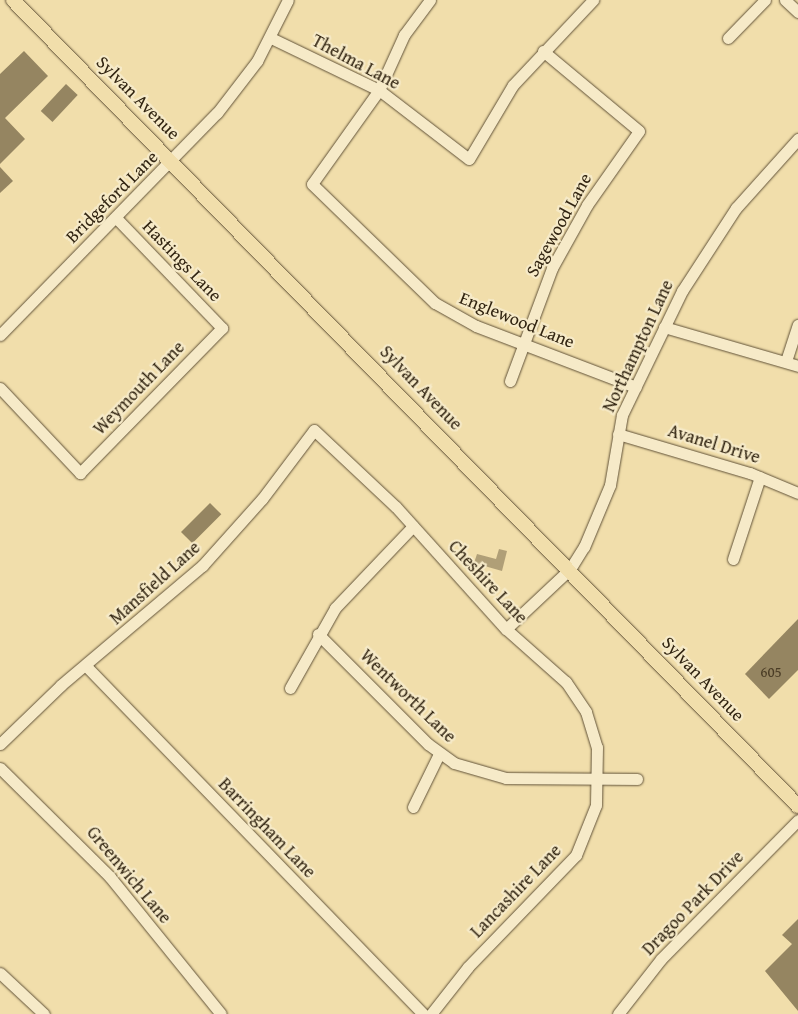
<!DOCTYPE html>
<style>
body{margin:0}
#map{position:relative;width:798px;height:1014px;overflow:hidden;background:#f1deab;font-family:"Gentium Book Plus",serif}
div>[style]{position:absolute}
.water>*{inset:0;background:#b09f77}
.building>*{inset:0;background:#958561;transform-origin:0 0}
.roads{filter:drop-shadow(0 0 1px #615238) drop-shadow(0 0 1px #615238)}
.minor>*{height:11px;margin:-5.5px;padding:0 5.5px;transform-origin:5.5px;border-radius:5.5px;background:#f6eac8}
.major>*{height:14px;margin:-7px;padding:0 7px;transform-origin:7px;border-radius:7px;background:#f1deab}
span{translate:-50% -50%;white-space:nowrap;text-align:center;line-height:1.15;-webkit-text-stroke:4.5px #f6eac8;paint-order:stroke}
.number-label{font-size:15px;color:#4a3c25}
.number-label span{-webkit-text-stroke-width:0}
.street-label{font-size:18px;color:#312411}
</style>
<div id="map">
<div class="water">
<i style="clip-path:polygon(499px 549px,507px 551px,502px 571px,474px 563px,477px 554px,496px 559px)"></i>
</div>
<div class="building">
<i style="clip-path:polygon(24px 51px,48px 76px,5px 118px,25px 139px,0 164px,0 74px)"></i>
<i style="left:66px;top:84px;width:16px;height:37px;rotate:43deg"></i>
<i style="clip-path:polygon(0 167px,13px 181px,0 193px)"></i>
<i style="left:210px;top:503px;width:16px;height:41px;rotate:45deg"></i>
<i style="clip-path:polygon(798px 619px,798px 670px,769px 699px,745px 674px)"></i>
<i style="clip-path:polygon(798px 919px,798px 1011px,765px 971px,792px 944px,782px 935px)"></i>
</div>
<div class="roads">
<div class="minor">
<i style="left:430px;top:0;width:44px;rotate:126.6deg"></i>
<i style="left:404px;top:35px;width:60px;rotate:114.4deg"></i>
<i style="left:379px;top:90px;width:115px;rotate:125.5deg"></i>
<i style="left:312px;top:184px;width:171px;rotate:44.1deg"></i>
<i style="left:435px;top:303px;width:47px;rotate:29.3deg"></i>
<i style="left:476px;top:326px;width:171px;rotate:20.9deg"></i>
<i style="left:785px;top:0;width:18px;rotate:43deg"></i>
<i style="left:271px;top:38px;width:120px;rotate:25.7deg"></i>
<i style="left:379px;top:90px;width:113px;rotate:37.5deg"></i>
<i style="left:469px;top:159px;width:86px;rotate:-59.3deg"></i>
<i style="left:513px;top:85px;width:117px;rotate:-46.7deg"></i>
<i style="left:728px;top:38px;width:53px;rotate:-45.8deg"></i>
<i style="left:664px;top:327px;width:140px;rotate:16.2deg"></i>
<i style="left:0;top:335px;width:310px;rotate:-45.7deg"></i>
<i style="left:217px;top:113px;width:66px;rotate:-52.4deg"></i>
<i style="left:257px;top:61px;width:68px;rotate:-63.1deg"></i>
<i style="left:786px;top:361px;width:38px;rotate:-72deg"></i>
<i style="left:510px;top:381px;width:121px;rotate:-69.6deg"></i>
<i style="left:552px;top:268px;width:72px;rotate:-60.9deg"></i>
<i style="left:587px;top:205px;width:90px;rotate:-54.9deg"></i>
<i style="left:639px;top:131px;width:125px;rotate:-140.2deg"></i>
<i style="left:0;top:388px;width:117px;rotate:46.7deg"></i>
<i style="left:80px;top:473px;width:203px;rotate:-45.6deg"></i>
<i style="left:222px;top:328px;width:153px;rotate:-133.9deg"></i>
<i style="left:618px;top:434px;width:138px;rotate:16.5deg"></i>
<i style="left:750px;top:473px;width:52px;rotate:22.6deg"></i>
<i style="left:733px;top:559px;width:86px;rotate:-71.8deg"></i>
<i style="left:506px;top:629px;width:88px;rotate:-43.2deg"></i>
<i style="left:570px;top:569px;width:26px;rotate:-58deg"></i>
<i style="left:584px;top:547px;width:67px;rotate:-67.2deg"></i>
<i style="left:610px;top:485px;width:71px;rotate:-80.3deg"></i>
<i style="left:622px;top:415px;width:138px;rotate:-64.2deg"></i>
<i style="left:682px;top:291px;width:99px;rotate:-57deg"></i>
<i style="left:736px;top:208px;width:93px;rotate:-48.1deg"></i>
<i style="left:318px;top:634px;width:156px;rotate:45deg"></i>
<i style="left:428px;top:744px;width:32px;rotate:36deg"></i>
<i style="left:454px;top:763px;width:54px;rotate:16.1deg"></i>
<i style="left:506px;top:778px;width:131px;rotate:0.4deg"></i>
<i style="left:86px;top:666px;width:484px;rotate:45.9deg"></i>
<i style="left:290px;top:688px;width:92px;rotate:-60.6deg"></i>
<i style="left:335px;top:608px;width:113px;rotate:-46.4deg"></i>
<i style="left:0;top:744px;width:85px;rotate:-44deg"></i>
<i style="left:61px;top:685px;width:185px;rotate:-40.2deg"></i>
<i style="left:202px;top:566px;width:90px;rotate:-48.2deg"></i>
<i style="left:262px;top:499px;width:86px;rotate:-53deg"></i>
<i style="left:314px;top:430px;width:112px;rotate:43.2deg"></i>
<i style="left:396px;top:507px;width:164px;rotate:48deg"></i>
<i style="left:506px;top:629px;width:80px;rotate:41.5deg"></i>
<i style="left:566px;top:682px;width:36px;rotate:56deg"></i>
<i style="left:586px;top:712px;width:37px;rotate:73deg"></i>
<i style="left:597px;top:747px;width:58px;rotate:91deg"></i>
<i style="left:596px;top:805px;width:54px;rotate:111.8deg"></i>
<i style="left:576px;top:855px;width:156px;rotate:134deg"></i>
<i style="left:468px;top:967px;width:60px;rotate:128.2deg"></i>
<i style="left:0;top:768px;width:155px;rotate:44.7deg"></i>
<i style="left:110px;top:877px;width:176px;rotate:51deg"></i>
<i style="left:413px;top:807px;width:59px;rotate:-63.9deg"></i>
<i style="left:0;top:973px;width:60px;rotate:43deg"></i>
<i style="left:618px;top:1014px;width:70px;rotate:-52deg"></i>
<i style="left:661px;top:959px;width:195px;rotate:-45.4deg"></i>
</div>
<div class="major">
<i style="left:13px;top:0;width:1125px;rotate:45.76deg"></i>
</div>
</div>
<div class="number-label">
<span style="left:771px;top:672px">605</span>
</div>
<div class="street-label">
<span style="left:356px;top:62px;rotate:28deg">Thelma Lane</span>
<span style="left:138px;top:98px;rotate:45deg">Sylvan Avenue</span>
<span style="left:112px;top:197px;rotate:-45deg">Bridgeford Lane</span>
<span style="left:559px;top:225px;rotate:-61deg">Sagewood Lane</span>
<span style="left:182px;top:261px;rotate:46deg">Hastings Lane</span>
<span style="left:517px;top:320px;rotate:22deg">Englewood Lane</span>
<span style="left:638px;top:346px;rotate:-65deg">Northampton Lane</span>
<span style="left:139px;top:388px;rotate:-46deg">Weymouth Lane</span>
<span style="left:421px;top:388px;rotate:46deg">Sylvan Avenue</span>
<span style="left:714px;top:444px;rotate:17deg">Avanel Drive</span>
<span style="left:488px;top:582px;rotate:47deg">Cheshire Lane</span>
<span style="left:155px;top:583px;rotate:-42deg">Mansfield Lane</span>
<span style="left:703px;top:679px;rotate:46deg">Sylvan Avenue</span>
<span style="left:408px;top:696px;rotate:44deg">Wentworth Lane</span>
<span style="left:267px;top:828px;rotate:46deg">Barringham Lane</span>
<span style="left:129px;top:875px;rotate:50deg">Greenwich Lane</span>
<span style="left:516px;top:891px;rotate:-46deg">Lancashire Lane</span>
<span style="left:693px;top:903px;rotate:-46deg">Dragoo Park Drive</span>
</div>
</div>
